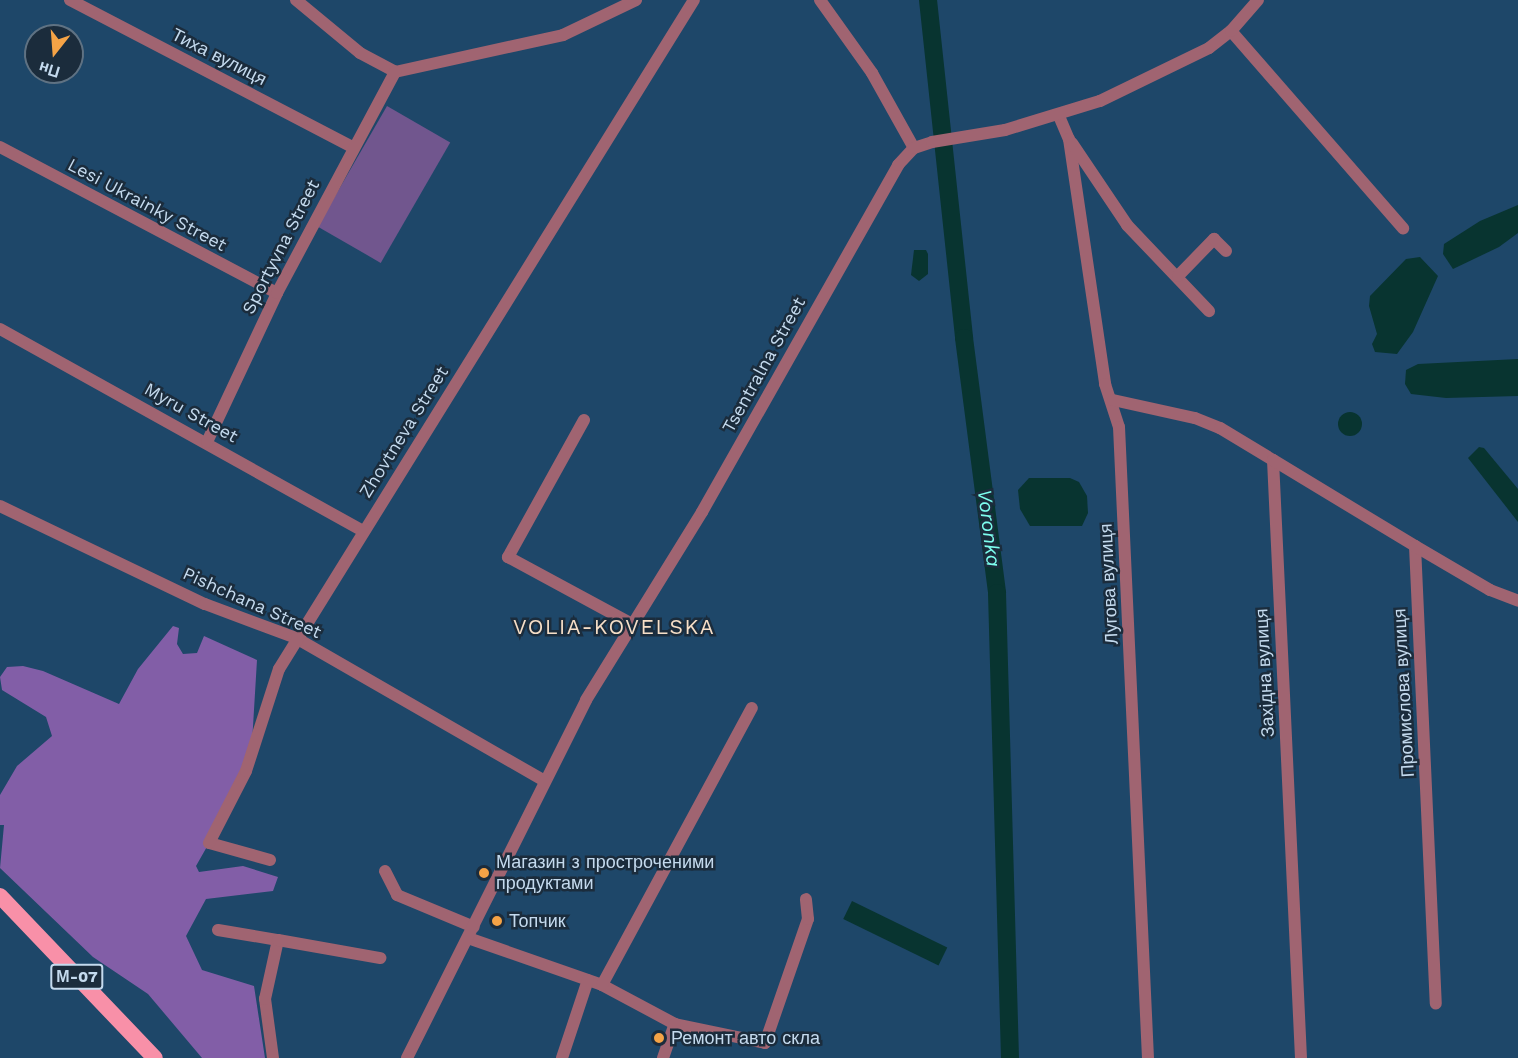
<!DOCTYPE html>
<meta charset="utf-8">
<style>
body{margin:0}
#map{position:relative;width:1518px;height:1058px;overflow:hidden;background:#1e4769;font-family:"Work Sans",sans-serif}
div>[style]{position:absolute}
.green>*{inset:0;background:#71568e;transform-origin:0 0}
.forest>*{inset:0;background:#825ea7}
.water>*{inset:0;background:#083430;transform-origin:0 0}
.round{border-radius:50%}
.river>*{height:18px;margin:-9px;padding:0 9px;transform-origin:9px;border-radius:9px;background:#083430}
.minor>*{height:12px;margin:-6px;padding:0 6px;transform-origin:6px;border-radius:6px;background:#a06471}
.tertiary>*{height:12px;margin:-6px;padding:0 6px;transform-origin:6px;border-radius:6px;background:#a06471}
.trunk>*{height:16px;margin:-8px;padding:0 8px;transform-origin:8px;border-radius:8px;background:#f890a8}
.dots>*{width:16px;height:16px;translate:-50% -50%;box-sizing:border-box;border:3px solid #1b2c3c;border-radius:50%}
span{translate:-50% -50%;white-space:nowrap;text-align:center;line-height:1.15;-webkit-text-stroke:5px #1b2c3c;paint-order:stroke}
.shield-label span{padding:2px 4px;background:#1b2c3c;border:2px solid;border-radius:4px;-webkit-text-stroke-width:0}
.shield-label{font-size:16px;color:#c4daee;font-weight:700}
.street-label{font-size:18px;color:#c4daee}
.poi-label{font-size:18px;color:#c4daee}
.left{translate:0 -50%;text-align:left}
.water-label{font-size:20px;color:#7dfeef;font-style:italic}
.quarter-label{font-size:21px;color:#f6dfc8;letter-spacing:1.5px}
.north{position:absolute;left:24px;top:24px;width:60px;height:60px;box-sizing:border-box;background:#1b2c3c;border:2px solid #5f7283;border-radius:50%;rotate:197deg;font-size:16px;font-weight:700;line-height:24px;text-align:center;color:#c4daee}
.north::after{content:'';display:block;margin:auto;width:21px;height:27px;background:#f5a346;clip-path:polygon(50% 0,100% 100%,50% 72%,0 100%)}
</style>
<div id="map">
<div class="green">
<i style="left:387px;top:106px;width:73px;height:139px;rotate:30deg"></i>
</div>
<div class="forest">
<i style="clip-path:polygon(173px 626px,179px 628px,177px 644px,183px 654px,197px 653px,204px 636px,257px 660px,252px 743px,217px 829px,196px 866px,199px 872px,243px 866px,278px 877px,273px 891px,206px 899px,186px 936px,202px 970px,254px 986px,265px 1058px,202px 1058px,148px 994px,93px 957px,0 868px,4px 825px,0 825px,0 795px,17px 766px,52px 736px,46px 717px,2px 690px,0 677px,7px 667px,23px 666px,43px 671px,119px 704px,138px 669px)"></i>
</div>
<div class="water">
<i style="clip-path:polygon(1518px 205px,1518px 233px,1499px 247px,1453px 269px,1443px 254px,1444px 244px,1480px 221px)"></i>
<i style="clip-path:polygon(914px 250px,926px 250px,928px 254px,928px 274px,919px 281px,911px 275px)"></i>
<i style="clip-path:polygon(1420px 257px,1438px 276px,1413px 332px,1397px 354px,1375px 352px,1372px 344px,1377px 334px,1369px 306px,1370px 296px,1406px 259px)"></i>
<i style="clip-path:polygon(1518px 359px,1518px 396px,1446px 398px,1411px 394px,1405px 384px,1406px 370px,1418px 364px)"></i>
<i class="round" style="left:1338px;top:412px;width:24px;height:24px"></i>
<i style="clip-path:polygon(1479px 447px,1484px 448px,1518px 489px,1518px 522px,1468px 458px)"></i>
<i style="clip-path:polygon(1029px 478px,1070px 478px,1079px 482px,1087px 496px,1088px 513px,1082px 526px,1030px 526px,1020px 509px,1018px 490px)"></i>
<i style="left:852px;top:901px;width:106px;height:20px;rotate:26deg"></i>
</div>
<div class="river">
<i style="left:928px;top:0;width:340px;rotate:83.9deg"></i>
<i style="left:964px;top:338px;width:257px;rotate:82.6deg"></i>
<i style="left:997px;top:593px;width:465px;rotate:88.4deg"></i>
</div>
<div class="minor">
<i style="left:70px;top:0;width:318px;rotate:27.5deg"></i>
<i style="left:296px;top:0;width:83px;rotate:39.6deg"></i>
<i style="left:360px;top:53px;width:40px;rotate:28deg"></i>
<i style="left:395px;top:72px;width:172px;rotate:-12.4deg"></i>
<i style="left:563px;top:35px;width:81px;rotate:-25.6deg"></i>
<i style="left:820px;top:0;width:90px;rotate:54.5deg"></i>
<i style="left:872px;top:73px;width:86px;rotate:60.8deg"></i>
<i style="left:1231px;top:31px;width:262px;rotate:48.9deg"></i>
<i style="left:1059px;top:116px;width:25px;rotate:67deg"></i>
<i style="left:1069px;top:139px;width:248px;rotate:81.6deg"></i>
<i style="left:1105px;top:384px;width:45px;rotate:72deg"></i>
<i style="left:1119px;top:427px;width:632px;rotate:87.37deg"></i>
<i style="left:1072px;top:143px;width:99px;rotate:56.1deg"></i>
<i style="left:1127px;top:225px;width:119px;rotate:46.4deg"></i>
<i style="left:0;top:147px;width:313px;rotate:27.8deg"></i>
<i style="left:1178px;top:276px;width:52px;rotate:-45.8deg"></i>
<i style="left:1214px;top:239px;width:17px;rotate:45deg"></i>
<i style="left:0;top:329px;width:415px;rotate:29.1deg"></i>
<i style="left:1113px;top:400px;width:84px;rotate:12.4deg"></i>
<i style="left:1195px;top:418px;width:27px;rotate:22deg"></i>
<i style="left:1220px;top:428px;width:62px;rotate:31.1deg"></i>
<i style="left:1273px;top:460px;width:599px;rotate:87.32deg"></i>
<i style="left:584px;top:420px;width:157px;rotate:119deg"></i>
<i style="left:508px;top:557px;width:139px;rotate:28.4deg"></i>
<i style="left:207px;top:442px;width:165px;rotate:-64.8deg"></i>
<i style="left:277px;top:293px;width:251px;rotate:-61.9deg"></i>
<i style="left:1273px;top:460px;width:166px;rotate:31.2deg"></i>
<i style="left:1415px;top:546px;width:458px;rotate:87.4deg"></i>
<i style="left:0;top:506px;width:227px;rotate:25.6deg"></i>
<i style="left:205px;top:604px;width:97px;rotate:20.5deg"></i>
<i style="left:296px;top:638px;width:287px;rotate:29.9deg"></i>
<i style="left:1415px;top:546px;width:87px;rotate:30.4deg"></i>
<i style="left:1490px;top:590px;width:30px;rotate:21deg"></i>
<i style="left:270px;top:860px;width:63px;rotate:-164.4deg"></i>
<i style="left:209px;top:843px;width:81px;rotate:-62.8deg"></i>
<i style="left:246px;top:771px;width:107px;rotate:-72.1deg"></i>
<i style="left:279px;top:669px;width:787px;rotate:-58.19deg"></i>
<i style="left:385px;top:871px;width:27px;rotate:63deg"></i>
<i style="left:397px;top:895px;width:83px;rotate:22.6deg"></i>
<i style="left:218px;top:930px;width:61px;rotate:9.5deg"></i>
<i style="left:468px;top:938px;width:142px;rotate:19.3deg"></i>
<i style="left:602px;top:985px;width:83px;rotate:28.1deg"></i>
<i style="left:675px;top:1024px;width:92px;rotate:11.9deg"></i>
<i style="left:765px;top:1043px;width:131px;rotate:-70.9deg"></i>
<i style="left:808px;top:919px;width:20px;rotate:-96deg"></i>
<i style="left:602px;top:985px;width:315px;rotate:-61.6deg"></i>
<i style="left:273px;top:1058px;width:60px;rotate:-97.7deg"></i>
<i style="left:265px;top:999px;width:60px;rotate:-77.6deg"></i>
<i style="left:278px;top:940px;width:104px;rotate:10deg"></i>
<i style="left:562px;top:1058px;width:82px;rotate:-71.6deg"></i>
<i style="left:663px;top:1058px;width:36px;rotate:-71deg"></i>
</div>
<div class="tertiary">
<i style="left:407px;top:1058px;width:400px;rotate:-63.4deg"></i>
<i style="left:586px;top:700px;width:221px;rotate:-58.3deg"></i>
<i style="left:702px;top:512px;width:399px;rotate:-60.5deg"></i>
<i style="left:898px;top:165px;width:23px;rotate:-47deg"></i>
<i style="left:914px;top:148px;width:19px;rotate:-18deg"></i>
<i style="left:932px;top:142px;width:74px;rotate:-9.3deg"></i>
<i style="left:1005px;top:130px;width:99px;rotate:-17deg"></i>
<i style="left:1100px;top:101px;width:121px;rotate:-25.9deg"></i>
<i style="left:1209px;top:48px;width:28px;rotate:-38deg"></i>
<i style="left:1231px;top:31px;width:41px;rotate:-48.9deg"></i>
</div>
<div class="trunk">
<i style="left:0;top:896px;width:224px;rotate:46.3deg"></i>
</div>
<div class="dots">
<i style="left:484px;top:873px;background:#f5a346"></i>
<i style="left:497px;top:921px;background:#f5a346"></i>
<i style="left:659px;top:1038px;background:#f5a346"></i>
</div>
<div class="shield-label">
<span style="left:77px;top:977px">М-07</span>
</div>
<div class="street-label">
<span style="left:219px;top:57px;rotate:27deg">Тиха вулиця</span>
<span style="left:147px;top:205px;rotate:28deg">Lesi Ukrainky Street</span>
<span style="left:281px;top:247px;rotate:-63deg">Sportyvna Street</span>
<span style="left:764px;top:365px;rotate:-61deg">Tsentralna Street</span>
<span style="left:191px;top:413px;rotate:29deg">Myru Street</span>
<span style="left:404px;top:432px;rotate:-58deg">Zhovtneva Street</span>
<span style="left:1109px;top:584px;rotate:-93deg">Лугова вулиця</span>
<span style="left:252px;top:603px;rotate:24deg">Pishchana Street</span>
<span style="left:1265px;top:673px;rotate:-93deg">Західна вулиця</span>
<span style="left:1404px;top:693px;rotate:-93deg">Промислова вулиця</span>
</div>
<div class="poi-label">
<span class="left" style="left:496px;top:873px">Магазин з простроченими<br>продуктами</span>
<span class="left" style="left:509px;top:921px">Топчик</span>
<span class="left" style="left:671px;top:1038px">Ремонт авто скла</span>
</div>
<div class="water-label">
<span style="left:989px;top:528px;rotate:83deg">Voronka</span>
</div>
<div class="quarter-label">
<span style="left:614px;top:627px">VOLIA-KOVELSKA</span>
</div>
<div class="north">Пн</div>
</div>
